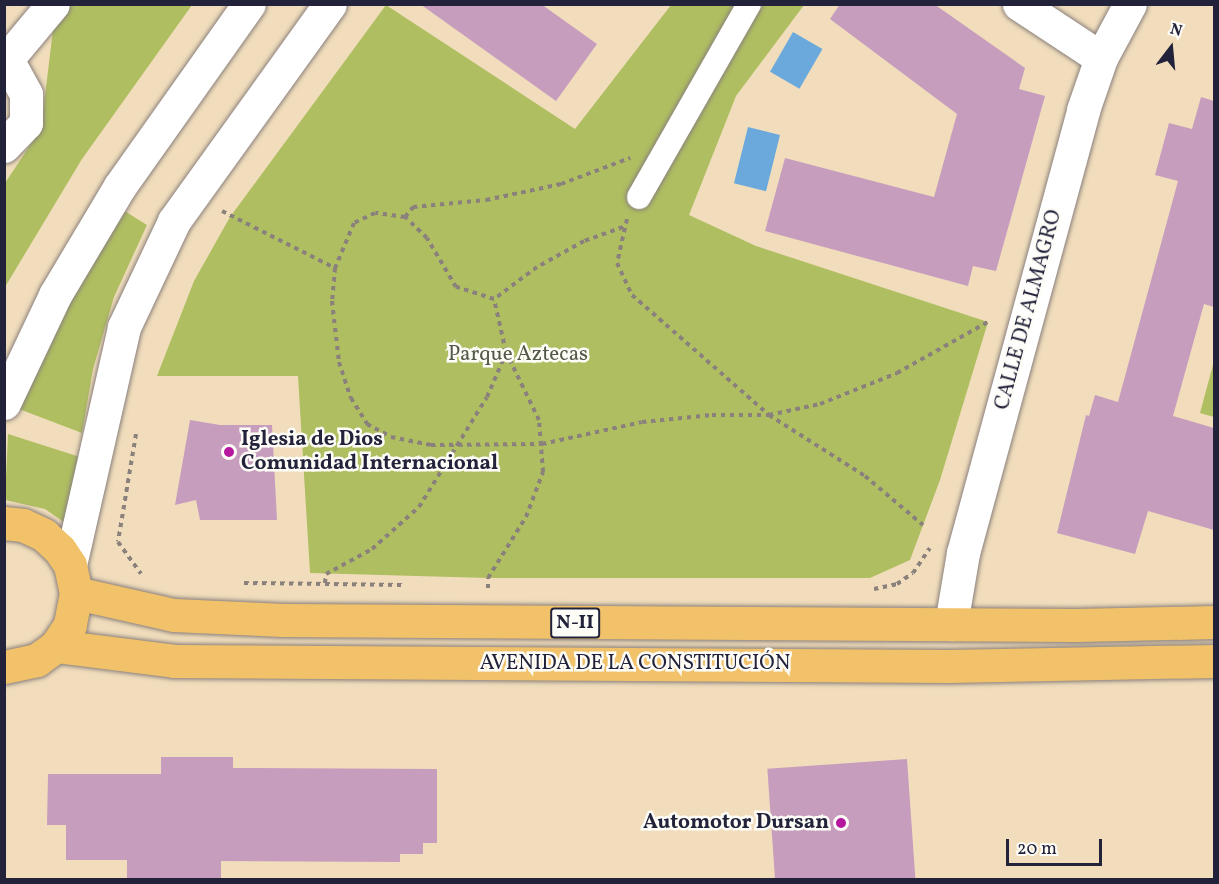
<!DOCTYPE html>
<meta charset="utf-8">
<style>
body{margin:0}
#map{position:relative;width:1219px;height:884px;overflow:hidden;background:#f1ddbc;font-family:Vollkorn,serif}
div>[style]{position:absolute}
.green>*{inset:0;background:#afbe61}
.water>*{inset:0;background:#6ba9dd;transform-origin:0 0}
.building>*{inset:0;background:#c79dbe;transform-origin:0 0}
.path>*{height:4px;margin-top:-2px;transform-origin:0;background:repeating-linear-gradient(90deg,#8a807c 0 4.5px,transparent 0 9px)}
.roads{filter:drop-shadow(0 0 2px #8a807c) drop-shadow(0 0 2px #8a807c)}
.pedestrian>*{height:24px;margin:-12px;padding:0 12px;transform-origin:12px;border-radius:12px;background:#fff}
.minor>*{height:33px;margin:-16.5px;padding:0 16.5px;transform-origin:16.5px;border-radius:16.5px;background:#fff}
.tertiary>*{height:33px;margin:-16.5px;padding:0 16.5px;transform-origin:16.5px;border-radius:16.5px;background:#fff}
.primary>*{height:33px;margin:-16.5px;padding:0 16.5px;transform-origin:16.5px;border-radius:16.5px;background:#f2c26a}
.dots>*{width:16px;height:16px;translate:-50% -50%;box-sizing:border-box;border:3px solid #fdfcf7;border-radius:50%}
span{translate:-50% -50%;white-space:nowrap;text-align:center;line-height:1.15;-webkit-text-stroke:5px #fdfcf7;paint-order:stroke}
.shield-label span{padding:2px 4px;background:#fdfcf7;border:2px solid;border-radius:4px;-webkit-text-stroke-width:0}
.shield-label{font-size:20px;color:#22223b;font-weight:700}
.street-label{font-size:21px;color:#22223b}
.park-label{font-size:21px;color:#535948}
.poi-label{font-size:21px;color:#22223b;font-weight:700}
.left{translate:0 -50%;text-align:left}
.right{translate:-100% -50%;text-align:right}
.frame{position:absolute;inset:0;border:6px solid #22223b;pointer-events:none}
.north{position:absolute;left:1141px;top:18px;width:60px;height:60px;-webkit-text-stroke:4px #fdfcf7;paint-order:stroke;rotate:16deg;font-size:16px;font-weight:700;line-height:24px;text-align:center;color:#22223b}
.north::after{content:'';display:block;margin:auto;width:21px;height:27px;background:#22223b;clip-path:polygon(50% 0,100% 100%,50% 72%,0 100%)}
.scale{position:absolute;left:1006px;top:839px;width:96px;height:27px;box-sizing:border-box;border:3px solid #22223b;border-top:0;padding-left:8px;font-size:18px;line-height:21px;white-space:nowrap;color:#22223b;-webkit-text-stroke:4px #fdfcf7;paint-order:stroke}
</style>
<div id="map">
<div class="green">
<i style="clip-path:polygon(56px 5px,192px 5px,82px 159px,5px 287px,5px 183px,41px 129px)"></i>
<i style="clip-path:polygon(386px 5px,575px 129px,671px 5px,804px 5px,736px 96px,689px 215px,756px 246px,988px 322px,940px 480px,910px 560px,870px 578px,488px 578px,310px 573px,298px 376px,157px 376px,194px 281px,230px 217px)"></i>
<i style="clip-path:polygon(123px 210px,147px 225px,114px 297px,93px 369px,82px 433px,19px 409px,42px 352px)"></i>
<i style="clip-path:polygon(1214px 361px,1214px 417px,1200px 413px)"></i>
<i style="clip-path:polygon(8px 434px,80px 457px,65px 523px,45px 509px,5px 500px)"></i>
</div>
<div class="water">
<i style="left:793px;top:32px;width:34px;height:46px;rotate:30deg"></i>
<i style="left:748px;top:127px;width:33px;height:58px;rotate:14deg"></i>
</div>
<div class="building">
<i style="clip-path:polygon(420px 4px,541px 4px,597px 44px,556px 101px)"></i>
<i style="clip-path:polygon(840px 4px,934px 4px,1025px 68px,1019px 89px,1045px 96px,996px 271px,973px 266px,968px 286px,765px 231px,785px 158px,934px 197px,957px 114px,830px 19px)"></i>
<i style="clip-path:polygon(1201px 97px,1214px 101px,1214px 307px,1204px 304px,1173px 416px,1214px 428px,1214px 530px,1148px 511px,1135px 554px,1057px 533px,1086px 415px,1089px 416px,1095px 395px,1118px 402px,1178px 181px,1155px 175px,1169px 123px,1192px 129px)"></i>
<i style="clip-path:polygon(190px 420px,220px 425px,272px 425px,277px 520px,200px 520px,196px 500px,175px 505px)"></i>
<i style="clip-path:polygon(161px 757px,233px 757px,233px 768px,437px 769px,437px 843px,423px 843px,423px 854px,400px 854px,400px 862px,221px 861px,221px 880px,127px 880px,127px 860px,66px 860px,66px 825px,47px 825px,48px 774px,161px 774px)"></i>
<i style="left:907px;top:759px;width:121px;height:140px;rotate:86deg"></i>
</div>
<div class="path">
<i style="left:222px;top:211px;width:127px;rotate:26.8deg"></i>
<i style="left:405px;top:217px;width:13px;rotate:-51deg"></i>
<i style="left:413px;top:207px;width:73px;rotate:-5.5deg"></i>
<i style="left:486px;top:200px;width:77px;rotate:-12deg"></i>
<i style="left:561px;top:184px;width:74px;rotate:-20.6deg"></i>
<i style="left:627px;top:219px;width:45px;rotate:102.8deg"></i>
<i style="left:617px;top:263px;width:35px;rotate:65deg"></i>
<i style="left:632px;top:295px;width:182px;rotate:41.2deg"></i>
<i style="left:769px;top:415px;width:114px;rotate:32.4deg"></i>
<i style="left:865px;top:476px;width:76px;rotate:40.2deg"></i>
<i style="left:623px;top:227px;width:41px;rotate:160.3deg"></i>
<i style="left:584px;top:241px;width:54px;rotate:151deg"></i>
<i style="left:537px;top:267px;width:54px;rotate:143.3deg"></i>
<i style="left:494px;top:299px;width:40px;rotate:-162deg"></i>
<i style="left:456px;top:287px;width:57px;rotate:-120.6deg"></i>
<i style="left:427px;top:238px;width:30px;rotate:-136deg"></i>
<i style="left:405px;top:217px;width:30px;rotate:-172deg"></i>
<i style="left:375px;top:213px;width:23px;rotate:155deg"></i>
<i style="left:354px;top:223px;width:49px;rotate:112.9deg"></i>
<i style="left:335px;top:268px;width:33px;rotate:95deg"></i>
<i style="left:332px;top:301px;width:61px;rotate:83.5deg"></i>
<i style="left:339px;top:362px;width:38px;rotate:72deg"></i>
<i style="left:351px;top:398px;width:31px;rotate:58deg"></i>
<i style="left:367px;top:424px;width:27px;rotate:28deg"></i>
<i style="left:391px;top:437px;width:41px;rotate:11.3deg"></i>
<i style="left:431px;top:445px;width:111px;rotate:-0.5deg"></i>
<i style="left:542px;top:444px;width:102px;rotate:-12.4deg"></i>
<i style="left:642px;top:422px;width:70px;rotate:-5.7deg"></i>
<i style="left:712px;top:415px;width:57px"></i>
<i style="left:769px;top:415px;width:52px;rotate:-12.2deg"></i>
<i style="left:820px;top:404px;width:83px;rotate:-21.9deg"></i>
<i style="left:897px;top:373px;width:104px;rotate:-29.3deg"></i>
<i style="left:136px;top:434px;width:109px;rotate:99.5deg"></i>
<i style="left:118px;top:542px;width:39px;rotate:54deg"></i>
<i style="left:244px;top:583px;width:158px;rotate:0.7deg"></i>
<i style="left:325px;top:583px;width:9px;rotate:-84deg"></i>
<i style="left:326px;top:574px;width:52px;rotate:-28.5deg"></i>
<i style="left:372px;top:549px;width:63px;rotate:-41.8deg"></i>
<i style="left:419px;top:507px;width:129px;rotate:-58.3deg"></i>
<i style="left:487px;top:397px;width:48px;rotate:-66.6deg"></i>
<i style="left:488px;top:588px;width:10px;rotate:-90deg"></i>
<i style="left:488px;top:578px;width:72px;rotate:-58.1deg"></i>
<i style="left:526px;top:517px;width:48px;rotate:-69.3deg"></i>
<i style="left:543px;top:472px;width:52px;rotate:-94.4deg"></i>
<i style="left:539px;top:420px;width:76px;rotate:-115.9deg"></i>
<i style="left:506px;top:352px;width:54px;rotate:-102.8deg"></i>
<i style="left:874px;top:589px;width:24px;rotate:-12deg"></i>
<i style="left:897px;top:584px;width:19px;rotate:-35deg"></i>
<i style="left:913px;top:573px;width:30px;rotate:-56deg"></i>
</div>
<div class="roads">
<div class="pedestrian">
<i style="left:639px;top:197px;width:222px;rotate:-60.3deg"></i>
</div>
<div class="minor">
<i style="left:1019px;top:4px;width:98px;rotate:33.4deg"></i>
<i style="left:4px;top:54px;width:46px;rotate:61.2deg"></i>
<i style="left:26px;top:94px;width:29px;rotate:90deg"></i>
<i style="left:26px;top:123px;width:32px;rotate:134deg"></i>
<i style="left:8px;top:58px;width:70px;rotate:-50.2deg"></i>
<i style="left:951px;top:624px;width:72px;rotate:-80.4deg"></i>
<i style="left:963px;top:553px;width:459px;rotate:-74.8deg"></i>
<i style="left:1083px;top:110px;width:55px;rotate:-70.9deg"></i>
<i style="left:1101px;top:58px;width:61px;rotate:-61.8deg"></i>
</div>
<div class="tertiary">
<i style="left:4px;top:403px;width:119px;rotate:-64.7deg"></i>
<i style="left:55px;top:295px;width:127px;rotate:-59.2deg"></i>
<i style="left:120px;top:186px;width:223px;rotate:-54.7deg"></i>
<i style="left:70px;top:565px;width:244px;rotate:-77.2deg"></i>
<i style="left:124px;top:327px;width:117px;rotate:-64.7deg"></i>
<i style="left:174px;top:221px;width:267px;rotate:-54.3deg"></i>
</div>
<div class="primary">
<i style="left:4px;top:523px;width:19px;rotate:6deg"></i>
<i style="left:23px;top:525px;width:23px;rotate:25deg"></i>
<i style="left:44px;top:535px;width:22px;rotate:43deg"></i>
<i style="left:60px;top:550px;width:18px;rotate:56deg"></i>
<i style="left:70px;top:565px;width:29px;rotate:78deg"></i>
<i style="left:76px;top:593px;width:33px;rotate:101deg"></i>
<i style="left:70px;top:625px;width:25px;rotate:124deg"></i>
<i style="left:56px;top:646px;width:24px;rotate:144deg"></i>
<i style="left:37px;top:660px;width:34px;rotate:168deg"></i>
<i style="left:76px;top:593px;width:100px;rotate:12.7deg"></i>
<i style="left:174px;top:615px;width:109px;rotate:2.6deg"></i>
<i style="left:283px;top:620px;width:793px;rotate:0.36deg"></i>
<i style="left:1076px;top:625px;width:138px;rotate:-1.2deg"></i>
<i style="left:56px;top:646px;width:119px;rotate:7.2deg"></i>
<i style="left:174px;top:661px;width:775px;rotate:0.37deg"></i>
<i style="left:949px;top:666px;width:265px;rotate:-1.1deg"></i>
</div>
</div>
<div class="dots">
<i style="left:229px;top:452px;background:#b5179e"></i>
<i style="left:841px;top:823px;background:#b5179e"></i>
</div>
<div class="shield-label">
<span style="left:575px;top:623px">N-II</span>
</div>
<div class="street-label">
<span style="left:1029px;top:310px;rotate:-75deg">CALLE DE ALMAGRO</span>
<span style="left:635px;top:664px">AVENIDA DE LA CONSTITUCIÓN</span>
</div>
<div class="park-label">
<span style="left:518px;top:355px">Parque Aztecas</span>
</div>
<div class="poi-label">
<span class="left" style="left:241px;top:452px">Iglesia de Dios<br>Comunidad Internacional</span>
<span class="right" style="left:829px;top:823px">Automotor Dursan</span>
</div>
<div class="frame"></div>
<div class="north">N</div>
<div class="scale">20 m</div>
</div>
